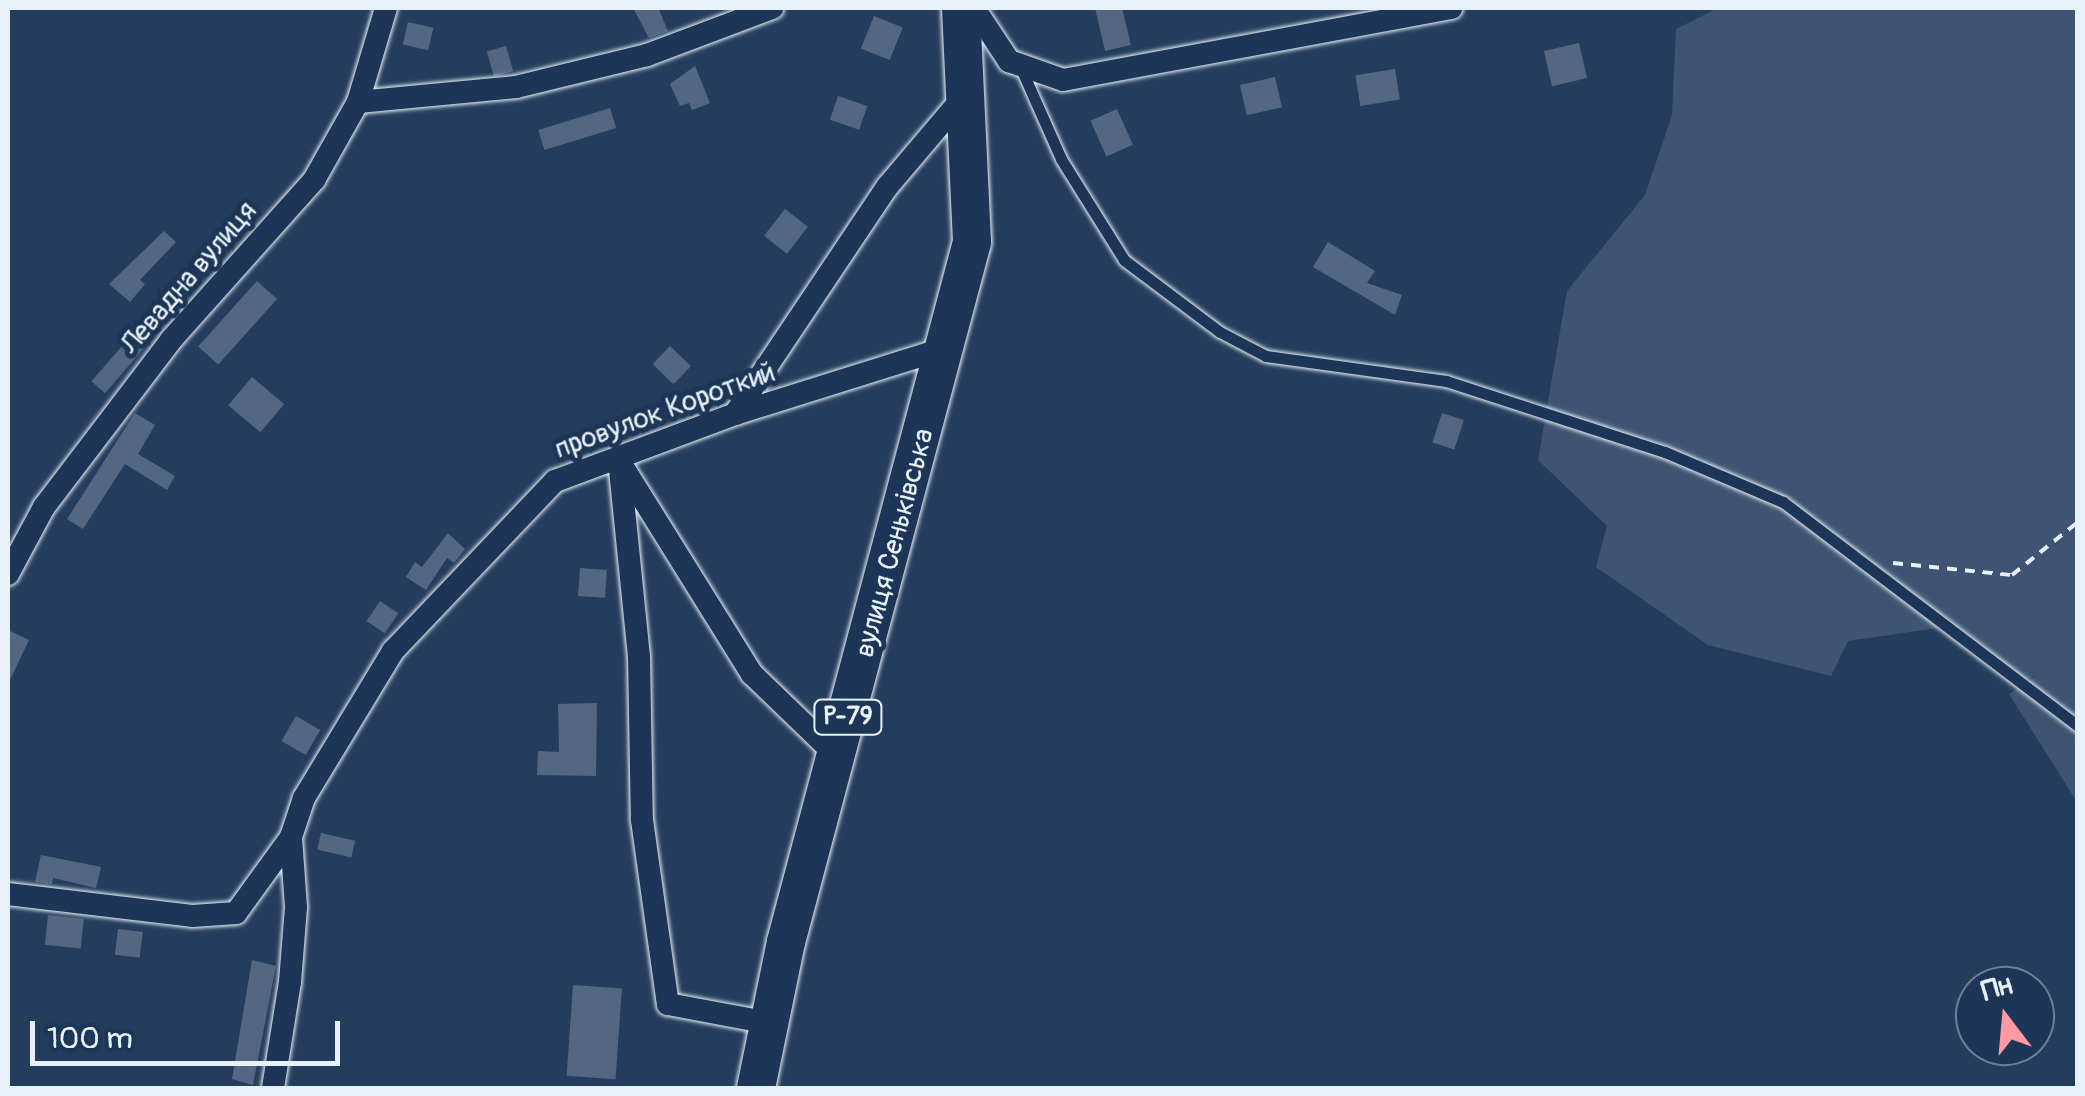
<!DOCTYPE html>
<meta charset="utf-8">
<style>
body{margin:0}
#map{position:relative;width:2085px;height:1096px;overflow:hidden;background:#253d5d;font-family:Pangolin,sans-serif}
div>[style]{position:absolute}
.green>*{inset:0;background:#3e5472}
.building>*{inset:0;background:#536782;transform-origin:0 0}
.path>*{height:4px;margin-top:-2px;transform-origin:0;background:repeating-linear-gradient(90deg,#e8f1f8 0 10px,transparent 0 18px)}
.roads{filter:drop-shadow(0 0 2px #e8f1f8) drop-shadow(0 0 2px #e8f1f8)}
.service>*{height:11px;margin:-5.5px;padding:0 5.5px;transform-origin:5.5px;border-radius:5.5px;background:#1d3557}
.minor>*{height:22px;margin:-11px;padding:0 11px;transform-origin:11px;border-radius:11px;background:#1d3557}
.primary>*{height:38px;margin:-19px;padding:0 19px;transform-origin:19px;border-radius:19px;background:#1d3557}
span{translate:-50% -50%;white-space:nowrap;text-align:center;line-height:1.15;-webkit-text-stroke:10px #1d3557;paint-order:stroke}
.shield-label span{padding:2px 8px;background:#1d3557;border:2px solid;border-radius:8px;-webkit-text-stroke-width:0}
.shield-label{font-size:25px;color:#e8f1f8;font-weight:700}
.street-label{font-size:28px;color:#e8f1f8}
.frame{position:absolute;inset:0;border:10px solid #e8f1f8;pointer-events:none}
.north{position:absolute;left:1955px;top:966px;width:100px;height:100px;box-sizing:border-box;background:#1d3557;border:2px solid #6e8097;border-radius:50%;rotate:344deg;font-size:28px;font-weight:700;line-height:40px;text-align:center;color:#e8f1f8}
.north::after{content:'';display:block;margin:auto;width:35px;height:45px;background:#ff9aa2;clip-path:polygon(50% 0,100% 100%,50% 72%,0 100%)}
.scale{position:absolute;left:30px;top:1021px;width:310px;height:45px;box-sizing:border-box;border:5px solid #e8f1f8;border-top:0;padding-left:12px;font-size:30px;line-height:35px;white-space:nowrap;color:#e8f1f8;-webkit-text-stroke:8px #1d3557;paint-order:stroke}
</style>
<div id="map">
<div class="green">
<i style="clip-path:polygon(1718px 8px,2077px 8px,2077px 802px,2009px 694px,2037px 675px,2023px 682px,1951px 626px,1848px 641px,1831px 676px,1708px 645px,1596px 567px,1607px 526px,1538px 460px,1567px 291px,1645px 195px,1672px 115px,1676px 29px)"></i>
</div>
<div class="building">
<i style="clip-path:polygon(633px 8px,658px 8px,668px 31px,649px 38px)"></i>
<i style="clip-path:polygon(1095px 8px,1122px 8px,1131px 45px,1105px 51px)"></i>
<i style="left:874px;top:16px;width:31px;height:35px;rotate:22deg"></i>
<i style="left:408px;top:22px;width:26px;height:23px;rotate:13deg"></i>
<i style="left:1579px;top:43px;width:36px;height:36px;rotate:77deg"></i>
<i style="left:506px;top:46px;width:26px;height:20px;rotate:74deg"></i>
<i style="clip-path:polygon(695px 66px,710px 103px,692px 110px,689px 103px,680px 106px,670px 84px)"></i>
<i style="left:1395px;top:69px;width:31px;height:40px;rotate:81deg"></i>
<i style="left:1275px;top:77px;width:31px;height:36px;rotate:77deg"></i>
<i style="left:838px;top:96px;width:31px;height:25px;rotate:19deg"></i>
<i style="left:610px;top:108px;width:21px;height:75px;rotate:73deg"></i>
<i style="left:1117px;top:109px;width:39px;height:29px;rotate:66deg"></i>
<i style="left:785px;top:209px;width:29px;height:34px;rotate:38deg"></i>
<i style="clip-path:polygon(164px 231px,176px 242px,140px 280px,145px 284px,130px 302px,109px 284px)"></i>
<i style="clip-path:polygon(1328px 242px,1375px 271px,1367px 283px,1402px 295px,1395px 315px,1313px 267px)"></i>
<i style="left:257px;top:281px;width:27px;height:88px;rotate:42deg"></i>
<i style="left:136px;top:330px;width:18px;height:68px;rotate:41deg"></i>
<i style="left:670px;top:346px;width:29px;height:25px;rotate:44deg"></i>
<i style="left:252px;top:377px;width:42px;height:37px;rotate:40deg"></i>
<i style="clip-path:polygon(135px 413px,155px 425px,138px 454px,175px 476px,167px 490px,125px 464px,83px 529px,67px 519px)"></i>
<i style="left:1442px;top:413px;width:23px;height:31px;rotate:18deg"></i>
<i style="clip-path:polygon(448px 533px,465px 549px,454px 563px,447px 558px,426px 590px,406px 577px,415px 562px,422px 567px)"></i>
<i style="left:580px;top:568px;width:27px;height:28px;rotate:4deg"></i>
<i style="left:380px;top:601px;width:22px;height:24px;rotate:34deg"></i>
<i style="clip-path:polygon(8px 630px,29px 640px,8px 684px)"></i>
<i style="clip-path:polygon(597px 703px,596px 776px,537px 775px,538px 751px,559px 752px,558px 704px)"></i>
<i style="left:296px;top:716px;width:28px;height:29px;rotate:30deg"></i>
<i style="left:321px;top:833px;width:35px;height:17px;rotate:13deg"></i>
<i style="clip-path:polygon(41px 855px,101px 867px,96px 888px,53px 878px,52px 884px,35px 882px)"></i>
<i style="left:48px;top:915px;width:36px;height:30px;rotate:6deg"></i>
<i style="left:118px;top:929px;width:25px;height:26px;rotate:7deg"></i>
<i style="clip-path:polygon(252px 960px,276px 966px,253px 1085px,232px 1079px)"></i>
<i style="left:573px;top:985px;width:49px;height:91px;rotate:4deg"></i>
</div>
<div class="path">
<i style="left:1893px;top:563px;width:120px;rotate:5.8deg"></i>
<i style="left:2012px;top:575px;width:85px;rotate:-38.8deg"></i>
</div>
<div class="roads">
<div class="service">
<i style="left:1019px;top:64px;width:104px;rotate:66.1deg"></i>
<i style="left:1061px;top:159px;width:119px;rotate:58deg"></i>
<i style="left:1124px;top:260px;width:120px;rotate:36.9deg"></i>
<i style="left:1220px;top:332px;width:52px;rotate:27.6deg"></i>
<i style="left:1266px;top:356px;width:182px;rotate:7.9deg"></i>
<i style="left:1446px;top:381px;width:230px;rotate:18deg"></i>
<i style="left:1665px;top:452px;width:128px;rotate:23deg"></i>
<i style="left:1783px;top:502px;width:370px;rotate:37.2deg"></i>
</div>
<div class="minor">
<i style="left:974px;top:8px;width:64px;rotate:56.6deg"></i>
<i style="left:1009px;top:61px;width:57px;rotate:19.4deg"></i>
<i style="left:1063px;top:80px;width:395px;rotate:-10.5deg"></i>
<i style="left:358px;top:102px;width:159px;rotate:-5.4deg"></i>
<i style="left:516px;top:87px;width:135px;rotate:-13.7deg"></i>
<i style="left:647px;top:55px;width:134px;rotate:-20.6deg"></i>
<i style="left:735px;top:414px;width:273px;rotate:-56.2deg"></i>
<i style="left:887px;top:187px;width:121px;rotate:-49.7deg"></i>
<i style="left:619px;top:460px;width:197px;rotate:84.2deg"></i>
<i style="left:639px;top:656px;width:164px;rotate:89deg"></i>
<i style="left:642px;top:820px;width:186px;rotate:82deg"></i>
<i style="left:668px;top:1004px;width:104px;rotate:10.6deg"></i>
<i style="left:623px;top:467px;width:244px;rotate:58.1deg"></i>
<i style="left:752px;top:674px;width:118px;rotate:44deg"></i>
<i style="left:8px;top:574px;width:76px;rotate:-61.8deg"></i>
<i style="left:44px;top:507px;width:210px;rotate:-52.7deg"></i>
<i style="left:171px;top:340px;width:215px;rotate:-48.2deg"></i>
<i style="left:314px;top:180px;width:90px;rotate:-60.6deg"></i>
<i style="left:358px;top:102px;width:98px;rotate:-73.4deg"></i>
<i style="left:8px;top:894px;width:185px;rotate:6.8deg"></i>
<i style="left:192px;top:916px;width:44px;rotate:-3.9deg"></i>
<i style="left:236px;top:913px;width:94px;rotate:-54.1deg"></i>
<i style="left:273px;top:1088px;width:107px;rotate:-80.9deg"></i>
<i style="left:290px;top:982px;width:75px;rotate:-85.4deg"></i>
<i style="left:296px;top:907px;width:70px;rotate:-94.1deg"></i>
<i style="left:291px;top:837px;width:41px;rotate:-71.6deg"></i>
<i style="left:304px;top:798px;width:172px;rotate:-58.8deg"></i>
<i style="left:393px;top:651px;width:235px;rotate:-46.4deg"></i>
<i style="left:555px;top:481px;width:192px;rotate:-20.4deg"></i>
<i style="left:735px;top:414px;width:224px;rotate:-17.4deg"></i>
</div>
<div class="primary">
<i style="left:756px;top:1088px;width:149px;rotate:-78.4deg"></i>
<i style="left:786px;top:942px;width:724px;rotate:-75.12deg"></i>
<i style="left:972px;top:242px;width:234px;rotate:-92.7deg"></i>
</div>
</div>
<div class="shield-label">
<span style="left:848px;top:717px">Р-79</span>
</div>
<div class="street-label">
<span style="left:189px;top:278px;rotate:-49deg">Левадна вулиця</span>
<span style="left:665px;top:411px;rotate:-20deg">провулок Короткий</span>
<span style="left:895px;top:543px;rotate:-75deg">вулиця Сенькiвська</span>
</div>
<div class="frame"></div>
<div class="north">Пн</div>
<div class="scale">100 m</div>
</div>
